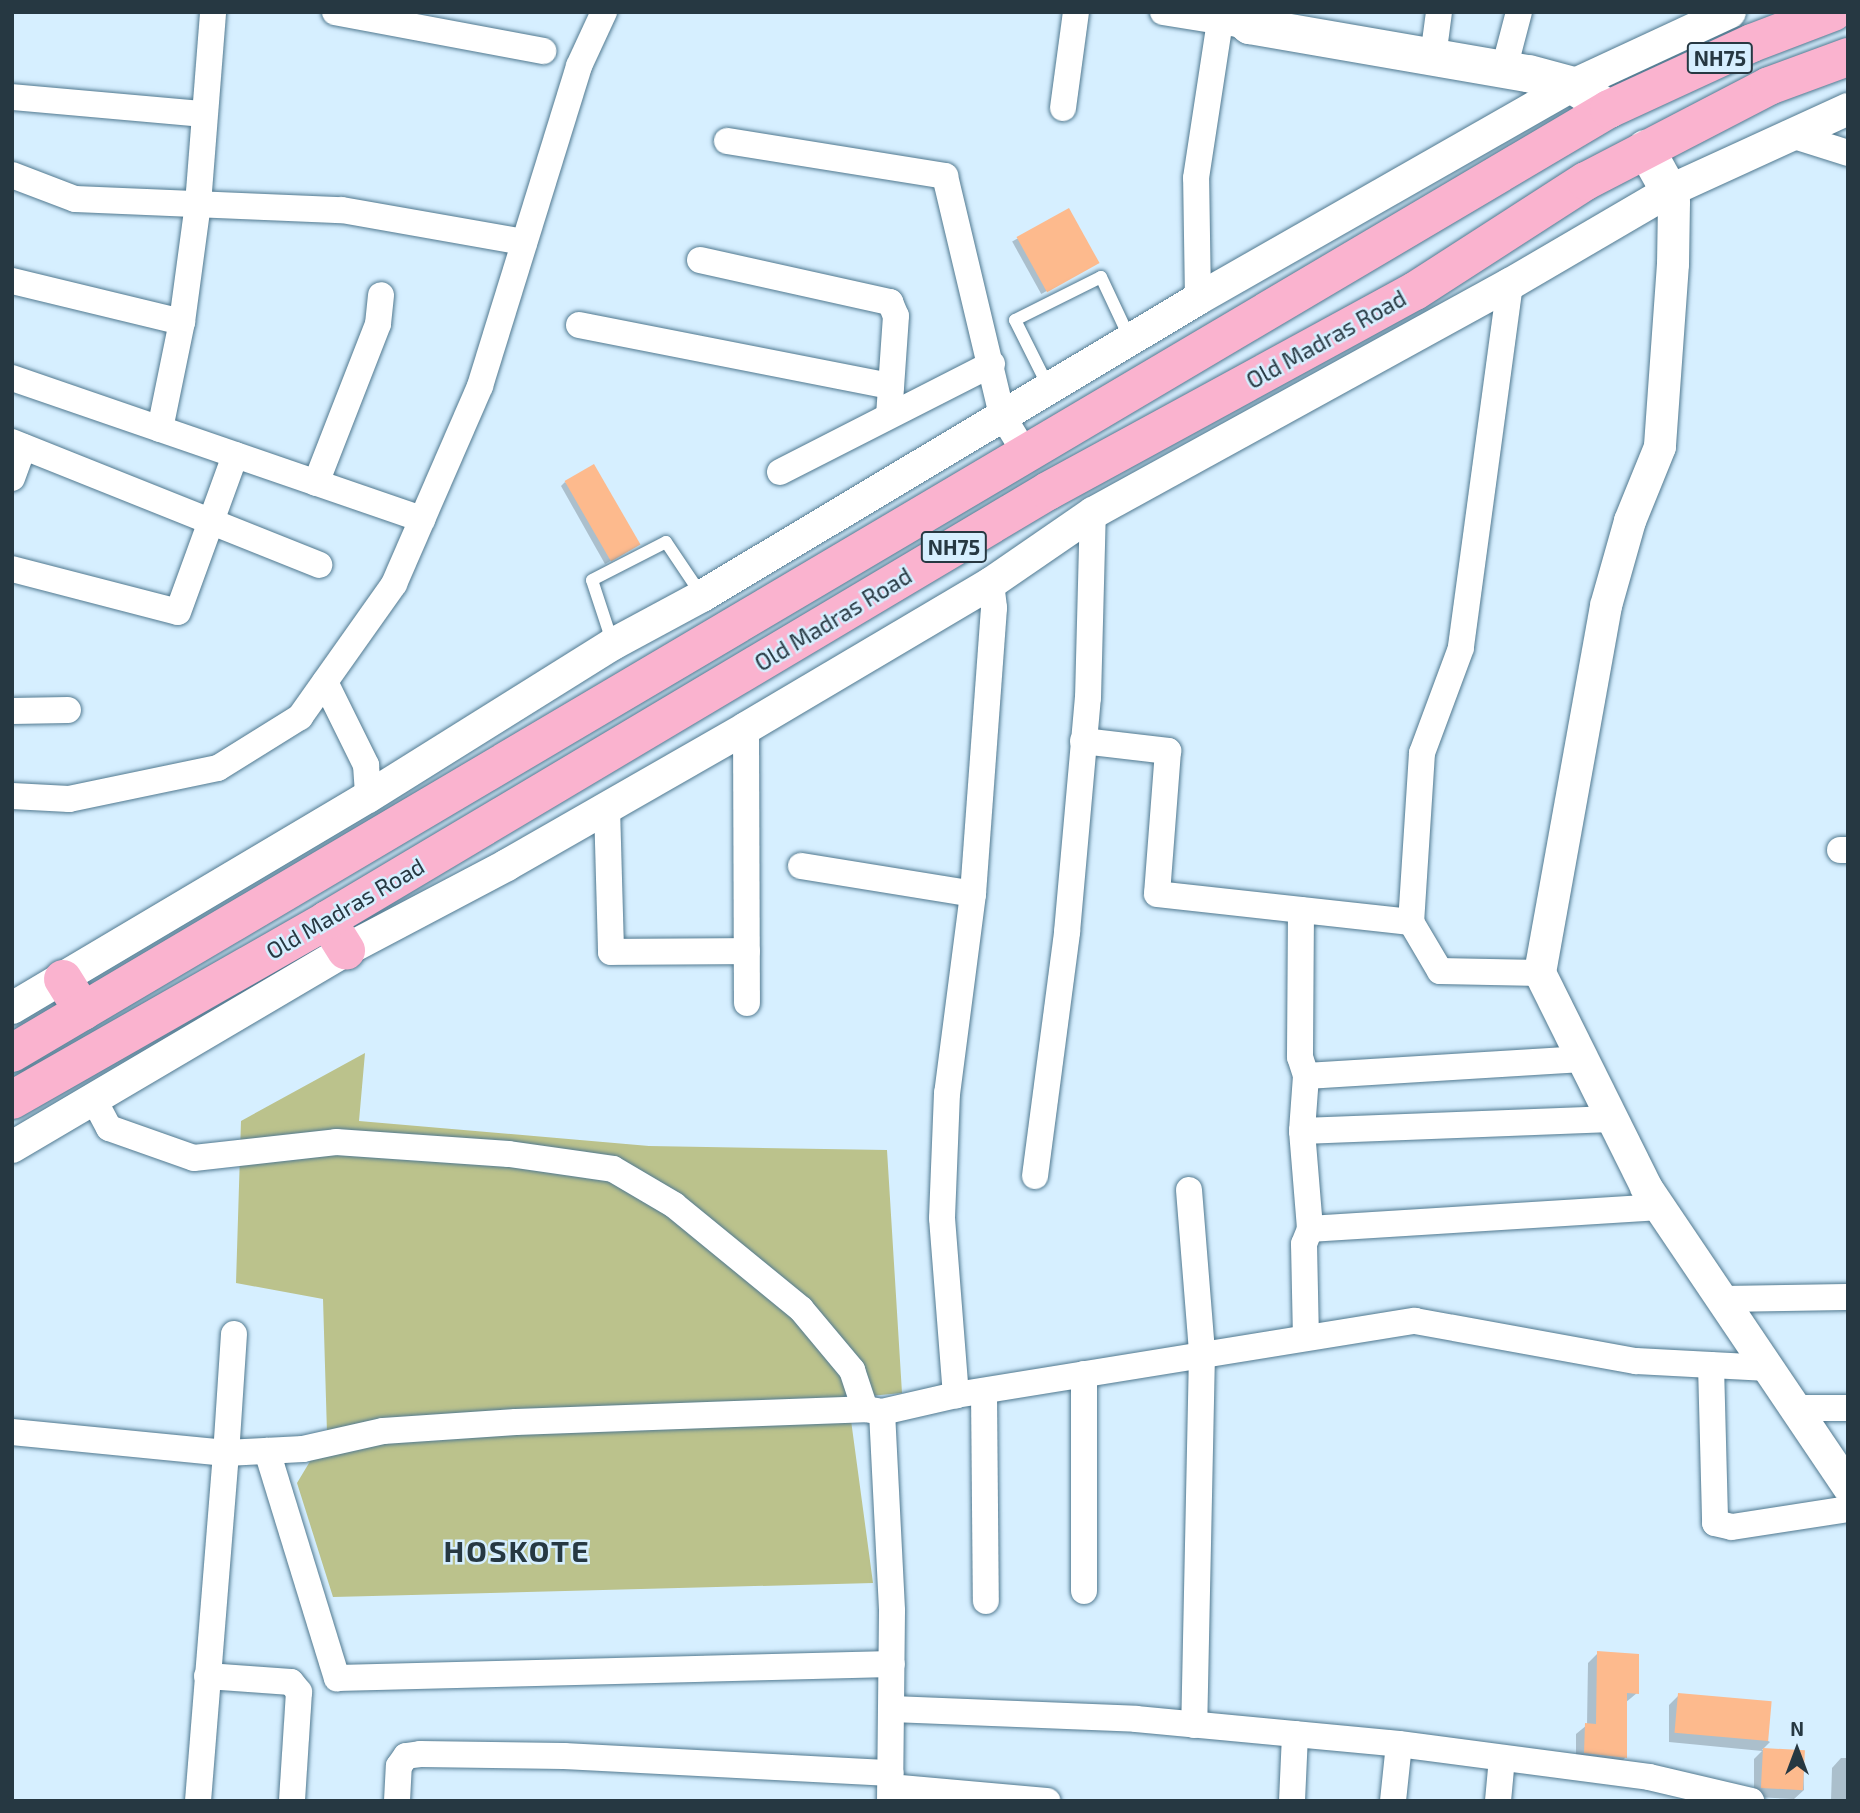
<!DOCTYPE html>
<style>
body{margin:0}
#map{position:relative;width:1860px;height:1813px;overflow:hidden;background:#d6efff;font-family:"Exo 2",sans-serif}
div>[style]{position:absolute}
.green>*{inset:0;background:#bbc28c}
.shadow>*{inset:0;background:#0003;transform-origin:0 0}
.building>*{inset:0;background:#fdba8d;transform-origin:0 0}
.roads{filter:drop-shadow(0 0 2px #517990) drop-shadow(0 0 2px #517990)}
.service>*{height:12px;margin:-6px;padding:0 6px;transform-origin:6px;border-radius:6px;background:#fff}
.minor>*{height:26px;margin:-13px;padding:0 13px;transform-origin:13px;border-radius:13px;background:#fff}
.tertiary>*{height:32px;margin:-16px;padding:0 16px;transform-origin:16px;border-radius:16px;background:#fff}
.secondary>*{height:37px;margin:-18.5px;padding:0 18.5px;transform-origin:18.5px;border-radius:18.5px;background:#fff}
.trunk>*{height:38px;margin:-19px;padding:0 19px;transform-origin:19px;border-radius:19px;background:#fab3cf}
span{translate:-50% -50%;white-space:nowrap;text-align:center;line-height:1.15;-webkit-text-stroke:5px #d6efff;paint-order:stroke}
.shield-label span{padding:2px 5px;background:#d6efff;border:2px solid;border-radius:5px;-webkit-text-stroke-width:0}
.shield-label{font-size:21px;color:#263842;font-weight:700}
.street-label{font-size:23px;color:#263842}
.district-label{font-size:30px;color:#263842;font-weight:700;letter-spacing:2px}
.frame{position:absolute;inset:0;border:14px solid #263842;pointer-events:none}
.north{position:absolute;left:1762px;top:1715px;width:70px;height:70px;-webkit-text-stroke:5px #d6efff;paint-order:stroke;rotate:0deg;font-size:19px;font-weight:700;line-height:28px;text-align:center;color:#263842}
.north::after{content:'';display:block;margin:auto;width:24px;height:32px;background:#263842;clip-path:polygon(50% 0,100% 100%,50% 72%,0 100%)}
</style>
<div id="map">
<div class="green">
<i style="clip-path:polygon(365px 1053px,359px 1121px,649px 1146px,887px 1150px,902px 1393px,848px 1398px,873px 1583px,333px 1597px,297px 1483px,327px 1433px,323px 1299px,236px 1283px,241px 1121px)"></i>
</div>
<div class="shadow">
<i style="left:1069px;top:210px;width:60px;height:65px;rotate:61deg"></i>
<i style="clip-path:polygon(565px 482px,638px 545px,605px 564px,561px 486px)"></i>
<i style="clip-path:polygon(1598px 1653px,1637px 1693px,1625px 1703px,1625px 1758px,1616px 1767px,1576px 1762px,1576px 1734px,1587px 1725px,1588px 1663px)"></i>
<i style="clip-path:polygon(1679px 1695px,1770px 1742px,1762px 1750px,1803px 1752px,1804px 1790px,1794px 1799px,1754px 1797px,1754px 1759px,1762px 1751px,1669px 1742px,1669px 1705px)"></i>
<i style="clip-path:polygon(1841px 1758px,1848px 1758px,1848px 1801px,1831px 1801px,1832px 1768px)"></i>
</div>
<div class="building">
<i style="left:1069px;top:208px;width:63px;height:60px;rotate:61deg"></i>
<i style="left:594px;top:464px;width:93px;height:34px;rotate:60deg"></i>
<i style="clip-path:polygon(1597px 1651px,1639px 1654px,1639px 1694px,1627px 1693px,1627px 1758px,1584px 1753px,1585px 1723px,1596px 1724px)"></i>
<i style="left:1678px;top:1693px;width:94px;height:40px;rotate:5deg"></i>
<i style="left:1763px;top:1748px;width:42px;height:40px;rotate:3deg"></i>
</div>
<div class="roads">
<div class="service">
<i style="left:1049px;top:388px;width:76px;rotate:-116.6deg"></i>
<i style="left:1015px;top:320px;width:96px;rotate:-26.6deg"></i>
<i style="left:1101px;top:277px;width:68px;rotate:64.9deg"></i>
<i style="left:613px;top:644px;width:67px;rotate:-108.2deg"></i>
<i style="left:592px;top:580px;width:83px;rotate:-27.2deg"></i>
<i style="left:666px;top:542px;width:63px;rotate:56.1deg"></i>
</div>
<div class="minor">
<i style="left:335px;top:12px;width:212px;rotate:10.6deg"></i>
<i style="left:1163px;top:12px;width:76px;rotate:9.1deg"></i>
<i style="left:1433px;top:57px;width:45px;rotate:-82.4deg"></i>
<i style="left:1504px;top:69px;width:59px;rotate:-75.3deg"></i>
<i style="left:12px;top:97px;width:191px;rotate:5.1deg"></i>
<i style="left:1063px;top:108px;width:97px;rotate:-82.3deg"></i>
<i style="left:1788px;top:134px;width:63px;rotate:17.6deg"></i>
<i style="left:727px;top:141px;width:221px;rotate:9.1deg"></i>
<i style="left:945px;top:176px;width:246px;rotate:76.6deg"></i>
<i style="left:1002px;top:415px;width:44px;rotate:58.8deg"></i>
<i style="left:12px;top:175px;width:67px;rotate:20.9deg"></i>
<i style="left:75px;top:199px;width:267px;rotate:2.4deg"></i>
<i style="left:342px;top:210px;width:185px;rotate:10deg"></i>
<i style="left:700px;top:260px;width:195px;rotate:12.5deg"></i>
<i style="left:890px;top:302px;width:15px;rotate:67deg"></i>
<i style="left:896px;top:316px;width:100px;rotate:94deg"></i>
<i style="left:12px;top:281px;width:175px;rotate:13.6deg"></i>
<i style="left:1510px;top:284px;width:367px;rotate:97.7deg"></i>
<i style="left:1461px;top:648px;width:112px;rotate:110.4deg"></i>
<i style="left:1422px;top:753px;width:169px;rotate:93.7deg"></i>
<i style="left:1411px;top:922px;width:57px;rotate:59.4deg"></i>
<i style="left:1440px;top:971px;width:100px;rotate:1.1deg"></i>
<i style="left:1198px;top:299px;width:121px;rotate:-90.9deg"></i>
<i style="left:1196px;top:178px;width:158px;rotate:-81.3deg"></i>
<i style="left:579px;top:325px;width:318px;rotate:11.1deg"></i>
<i style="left:12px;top:378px;width:434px;rotate:19deg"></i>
<i style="left:160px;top:429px;width:109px;rotate:-78.4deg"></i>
<i style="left:182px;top:322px;width:119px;rotate:-82.3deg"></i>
<i style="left:198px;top:204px;width:193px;rotate:-85.5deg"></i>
<i style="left:12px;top:442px;width:331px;rotate:21.8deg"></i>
<i style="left:780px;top:472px;width:238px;rotate:-27deg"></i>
<i style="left:12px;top:478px;width:33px;rotate:-70deg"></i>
<i style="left:316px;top:483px;width:171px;rotate:-68.7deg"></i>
<i style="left:378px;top:324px;width:29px;rotate:-84deg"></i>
<i style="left:12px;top:569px;width:171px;rotate:14.5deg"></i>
<i style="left:178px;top:612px;width:167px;rotate:-70deg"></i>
<i style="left:991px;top:583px;width:25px;rotate:83deg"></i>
<i style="left:994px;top:608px;width:287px;rotate:94.2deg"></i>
<i style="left:973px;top:894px;width:201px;rotate:97.4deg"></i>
<i style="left:947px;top:1093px;width:125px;rotate:92.3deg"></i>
<i style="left:942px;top:1218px;width:178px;rotate:85.5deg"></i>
<i style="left:956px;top:1395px;width:465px;rotate:-9.2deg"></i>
<i style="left:1415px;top:1321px;width:225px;rotate:10.3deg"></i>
<i style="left:1636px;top:1361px;width:132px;rotate:3deg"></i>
<i style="left:325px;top:682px;width:93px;rotate:63.7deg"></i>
<i style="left:366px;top:765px;width:32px;rotate:86deg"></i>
<i style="left:12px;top:711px;width:56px;rotate:-1deg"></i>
<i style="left:746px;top:728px;width:275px;rotate:89.8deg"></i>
<i style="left:1083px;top:741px;width:86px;rotate:6.7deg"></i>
<i style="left:1168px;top:751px;width:143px;rotate:94.4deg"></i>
<i style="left:1157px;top:894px;width:256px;rotate:6.3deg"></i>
<i style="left:12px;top:796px;width:57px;rotate:3deg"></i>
<i style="left:69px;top:799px;width:152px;rotate:-11.8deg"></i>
<i style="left:218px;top:768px;width:97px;rotate:-31.9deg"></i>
<i style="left:300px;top:717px;width:163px;rotate:-54.7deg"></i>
<i style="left:394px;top:584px;width:216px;rotate:-66.5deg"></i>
<i style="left:480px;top:386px;width:335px;rotate:-72.8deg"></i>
<i style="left:579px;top:66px;width:60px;rotate:-65.2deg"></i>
<i style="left:607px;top:807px;width:145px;rotate:88.4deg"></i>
<i style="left:611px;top:952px;width:136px;rotate:-0.4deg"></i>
<i style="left:1840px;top:850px;width:8px"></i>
<i style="left:801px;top:866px;width:174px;rotate:9.2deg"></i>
<i style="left:1301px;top:910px;width:147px;rotate:90.4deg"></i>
<i style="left:1300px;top:1057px;width:20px;rotate:72deg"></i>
<i style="left:1306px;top:1076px;width:55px;rotate:94.2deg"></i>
<i style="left:1302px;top:1131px;width:98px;rotate:85.3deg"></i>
<i style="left:1310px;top:1229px;width:16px;rotate:112deg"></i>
<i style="left:1304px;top:1244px;width:92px;rotate:88.8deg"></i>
<i style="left:1306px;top:1076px;width:277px;rotate:-3.5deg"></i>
<i style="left:93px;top:1098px;width:34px;rotate:62deg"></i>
<i style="left:109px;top:1128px;width:90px;rotate:19.4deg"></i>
<i style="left:194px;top:1158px;width:143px;rotate:-6.4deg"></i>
<i style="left:336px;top:1142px;width:173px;rotate:4deg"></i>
<i style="left:509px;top:1154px;width:105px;rotate:8.2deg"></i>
<i style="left:613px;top:1169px;width:71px;rotate:30.5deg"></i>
<i style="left:674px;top:1205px;width:164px;rotate:39.3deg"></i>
<i style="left:801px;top:1309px;width:80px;rotate:50.1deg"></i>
<i style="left:852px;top:1370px;width:41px;rotate:71.6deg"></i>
<i style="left:1302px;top:1131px;width:310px;rotate:-2.2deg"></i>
<i style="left:1035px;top:1176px;width:246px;rotate:-82.5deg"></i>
<i style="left:1067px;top:932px;width:235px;rotate:-84.9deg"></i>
<i style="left:1088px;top:698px;width:185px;rotate:-88.5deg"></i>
<i style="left:1189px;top:1190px;width:164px;rotate:85.4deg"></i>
<i style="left:1202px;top:1353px;width:372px;rotate:91.2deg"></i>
<i style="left:1310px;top:1229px;width:350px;rotate:-3.6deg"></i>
<i style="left:1721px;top:1299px;width:127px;rotate:-0.9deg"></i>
<i style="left:234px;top:1334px;width:119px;rotate:93.8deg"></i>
<i style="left:226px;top:1453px;width:77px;rotate:-3deg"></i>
<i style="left:303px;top:1449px;width:82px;rotate:-12.7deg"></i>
<i style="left:383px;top:1431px;width:133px;rotate:-3.9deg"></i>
<i style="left:516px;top:1422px;width:349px;rotate:-2.1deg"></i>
<i style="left:865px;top:1409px;width:17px;rotate:10deg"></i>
<i style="left:882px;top:1412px;width:76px;rotate:-12.9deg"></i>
<i style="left:1711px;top:1365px;width:158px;rotate:88.5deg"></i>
<i style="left:1715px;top:1523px;width:17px;rotate:13deg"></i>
<i style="left:1732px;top:1527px;width:117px;rotate:-8.8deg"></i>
<i style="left:1084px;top:1374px;width:217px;rotate:90deg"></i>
<i style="left:984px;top:1392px;width:209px;rotate:89.5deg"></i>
<i style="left:1794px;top:1408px;width:54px"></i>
<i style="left:882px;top:1412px;width:199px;rotate:87.1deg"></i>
<i style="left:892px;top:1611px;width:190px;rotate:90.6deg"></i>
<i style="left:12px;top:1432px;width:215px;rotate:5.6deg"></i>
<i style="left:226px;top:1453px;width:349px;rotate:94.6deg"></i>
<i style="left:267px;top:1451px;width:238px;rotate:72.9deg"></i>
<i style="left:337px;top:1678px;width:555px;rotate:-1.44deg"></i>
<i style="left:207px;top:1676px;width:84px;rotate:4.1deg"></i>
<i style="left:291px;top:1682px;width:13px;rotate:51deg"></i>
<i style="left:299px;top:1692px;width:109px;rotate:93.7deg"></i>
<i style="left:892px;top:1709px;width:244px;rotate:2.3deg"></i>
<i style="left:1136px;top:1719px;width:264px;rotate:5.4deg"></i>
<i style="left:1399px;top:1744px;width:252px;rotate:7.5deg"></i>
<i style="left:1649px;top:1777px;width:105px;rotate:13.2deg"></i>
<i style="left:891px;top:1787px;width:157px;rotate:5.1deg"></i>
<i style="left:397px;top:1801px;width:35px;rotate:-87deg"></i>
<i style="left:399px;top:1766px;width:12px;rotate:-55deg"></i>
<i style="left:406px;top:1756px;width:14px;rotate:-8deg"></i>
<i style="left:420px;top:1754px;width:144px;rotate:0.8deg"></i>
<i style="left:564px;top:1756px;width:327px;rotate:3deg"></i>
<i style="left:1292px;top:1801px;width:67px;rotate:-87.4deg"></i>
<i style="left:1393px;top:1801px;width:57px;rotate:-84deg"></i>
<i style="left:1498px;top:1801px;width:43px;rotate:-84.7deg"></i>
</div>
<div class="tertiary">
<i style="left:1669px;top:191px;width:12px;rotate:66deg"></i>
<i style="left:1674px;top:202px;width:62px;rotate:90.9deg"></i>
<i style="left:1673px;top:264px;width:183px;rotate:94.1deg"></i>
<i style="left:1660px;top:447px;width:80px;rotate:112.1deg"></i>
<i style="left:1630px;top:521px;width:88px;rotate:105.8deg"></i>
<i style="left:1606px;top:606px;width:373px;rotate:100.2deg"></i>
<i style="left:1540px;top:973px;width:239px;rotate:63.6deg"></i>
<i style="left:1646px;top:1187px;width:362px;rotate:56deg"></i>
<i style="left:12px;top:1008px;width:414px;rotate:-30.7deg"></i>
<i style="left:368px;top:797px;width:289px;rotate:-32deg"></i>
<i style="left:613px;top:644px;width:101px;rotate:-28.3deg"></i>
<i style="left:702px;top:596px;width:578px;rotate:-30.91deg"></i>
<i style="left:1198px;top:299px;width:432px;rotate:-29.7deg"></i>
<i style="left:1573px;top:85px;width:173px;rotate:-24.9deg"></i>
<i style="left:12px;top:1147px;width:388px;rotate:-30.5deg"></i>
<i style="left:346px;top:950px;width:182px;rotate:-27.8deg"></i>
<i style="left:507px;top:865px;width:275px;rotate:-29.8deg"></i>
<i style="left:746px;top:728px;width:285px;rotate:-30.6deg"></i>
<i style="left:991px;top:583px;width:124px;rotate:-34.5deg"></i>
<i style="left:1093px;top:513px;width:476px;rotate:-28.8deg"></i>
<i style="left:1510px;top:284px;width:184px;rotate:-30.3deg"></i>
<i style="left:1669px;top:191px;width:197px;rotate:-24.6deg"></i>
</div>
<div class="secondary">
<i style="left:1233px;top:12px;width:21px;rotate:39deg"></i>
<i style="left:1249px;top:25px;width:283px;rotate:9.8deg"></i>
<i style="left:1528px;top:73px;width:47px;rotate:14.9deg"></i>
<i style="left:1573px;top:85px;width:43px;rotate:33.7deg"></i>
<i style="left:1645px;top:148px;width:49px;rotate:60.8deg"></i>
</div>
<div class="trunk">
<i style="left:327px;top:920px;width:36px;rotate:58deg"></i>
<i style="left:63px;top:979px;width:38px;rotate:58deg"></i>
<i style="left:12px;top:1053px;width:1855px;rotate:-30.59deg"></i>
<i style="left:1609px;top:109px;width:157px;rotate:-24.8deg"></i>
<i style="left:1752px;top:43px;width:87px;rotate:-20.9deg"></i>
<i style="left:12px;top:1100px;width:363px;rotate:-29.7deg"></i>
<i style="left:327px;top:920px;width:839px;rotate:-30.75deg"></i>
<i style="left:1048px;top:491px;width:418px;rotate:-28.6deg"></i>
<i style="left:1415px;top:291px;width:203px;rotate:-32.8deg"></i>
<i style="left:1586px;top:181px;width:206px;rotate:-27.4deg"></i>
<i style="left:1769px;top:86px;width:84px;rotate:-20.2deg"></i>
</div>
</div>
<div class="shield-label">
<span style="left:1720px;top:58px">NH75</span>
<span style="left:954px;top:547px">NH75</span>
</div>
<div class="street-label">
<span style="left:1326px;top:339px;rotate:-29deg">Old Madras Road</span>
<span style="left:833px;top:619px;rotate:-31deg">Old Madras Road</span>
<span style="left:345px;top:908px;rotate:-30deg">Old Madras Road</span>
</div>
<div class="district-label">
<span style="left:517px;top:1550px">HOSKOTE</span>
</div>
<div class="frame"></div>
<div class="north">N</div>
</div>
